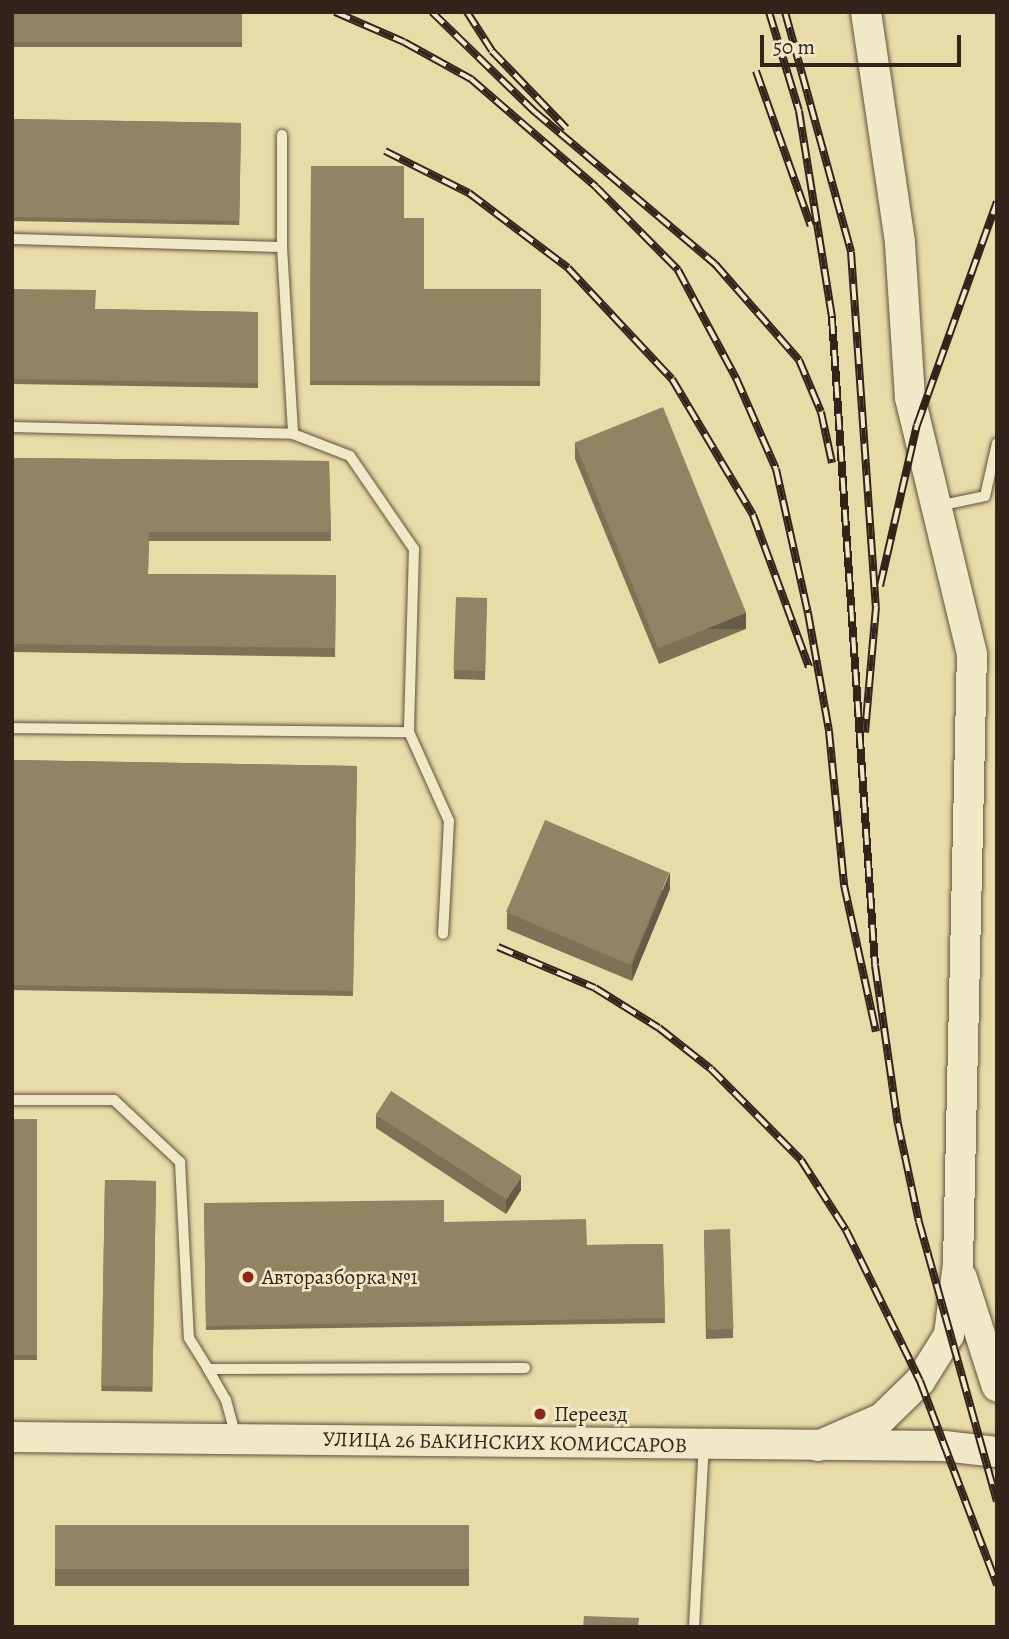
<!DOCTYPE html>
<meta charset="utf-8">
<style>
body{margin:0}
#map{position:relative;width:1009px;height:1639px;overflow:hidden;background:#e8dba8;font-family:Alegreya,serif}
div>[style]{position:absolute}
.roads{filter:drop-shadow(0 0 2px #61513e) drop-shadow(0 0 2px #61513e)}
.lane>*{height:10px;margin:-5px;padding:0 5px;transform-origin:5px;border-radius:5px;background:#f0e8c6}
.secondary>*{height:30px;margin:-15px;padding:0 15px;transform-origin:15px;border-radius:15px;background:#f0e8c6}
.rail>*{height:8px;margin-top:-4px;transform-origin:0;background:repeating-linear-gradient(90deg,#f0e8c6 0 16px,#34231a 0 32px);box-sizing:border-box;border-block:2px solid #34231a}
.wall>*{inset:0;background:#7e7156;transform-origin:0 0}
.shaded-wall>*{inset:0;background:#665c46;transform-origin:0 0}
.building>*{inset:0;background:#928364;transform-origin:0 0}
.dots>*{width:19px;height:19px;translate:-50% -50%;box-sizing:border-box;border:4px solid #f0e8c6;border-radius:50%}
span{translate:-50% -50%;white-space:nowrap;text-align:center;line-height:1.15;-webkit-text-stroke:5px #f0e8c6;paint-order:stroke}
.poi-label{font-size:21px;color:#34231a}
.left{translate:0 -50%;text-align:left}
.street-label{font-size:21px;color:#34231a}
.frame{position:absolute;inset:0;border:14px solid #34231a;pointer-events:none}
.scale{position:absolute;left:760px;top:35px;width:201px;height:32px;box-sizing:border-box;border:4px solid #34231a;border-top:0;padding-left:9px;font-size:21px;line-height:24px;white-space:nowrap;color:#34231a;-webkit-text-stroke:5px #f0e8c6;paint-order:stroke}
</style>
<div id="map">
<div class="roads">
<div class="lane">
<i style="left:282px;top:135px;width:112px;rotate:90deg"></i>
<i style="left:282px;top:247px;width:187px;rotate:86.6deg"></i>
<i style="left:12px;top:239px;width:270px;rotate:1.7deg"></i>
<i style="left:12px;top:427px;width:281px;rotate:1.4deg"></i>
<i style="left:293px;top:434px;width:61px;rotate:21.1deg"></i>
<i style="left:350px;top:456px;width:113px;rotate:55.5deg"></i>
<i style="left:414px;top:549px;width:183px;rotate:91.6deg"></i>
<i style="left:409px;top:732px;width:98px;rotate:65.8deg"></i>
<i style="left:449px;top:821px;width:113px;rotate:93deg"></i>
<i style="left:938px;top:506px;width:48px;rotate:-12deg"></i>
<i style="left:985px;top:496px;width:54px;rotate:-77.2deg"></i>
<i style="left:12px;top:728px;width:397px;rotate:0.6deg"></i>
<i style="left:12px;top:1100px;width:102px"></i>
<i style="left:114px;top:1100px;width:91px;rotate:43.2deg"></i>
<i style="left:180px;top:1162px;width:176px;rotate:87.1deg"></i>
<i style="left:189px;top:1338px;width:36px;rotate:58deg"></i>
<i style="left:208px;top:1369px;width:317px;rotate:-0.2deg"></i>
<i style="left:208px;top:1369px;width:36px;rotate:60deg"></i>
<i style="left:226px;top:1400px;width:38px;rotate:75deg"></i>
<i style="left:694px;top:1627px;width:183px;rotate:-86.9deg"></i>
</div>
<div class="secondary">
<i style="left:962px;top:1278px;width:114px;rotate:72.2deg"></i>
<i style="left:12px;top:1437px;width:932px;rotate:0.55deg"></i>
<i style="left:944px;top:1446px;width:53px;rotate:6.5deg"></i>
<i style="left:818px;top:1446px;width:70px;rotate:-23.6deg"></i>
<i style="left:882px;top:1418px;width:53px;rotate:-44.2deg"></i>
<i style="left:920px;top:1381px;width:54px;rotate:-57.8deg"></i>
<i style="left:949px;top:1335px;width:72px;rotate:-82.8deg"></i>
<i style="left:958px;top:1264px;width:610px;rotate:-88.69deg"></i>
<i style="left:972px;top:654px;width:263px;rotate:-103.6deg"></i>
<i style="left:910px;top:398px;width:156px;rotate:-93.7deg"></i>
<i style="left:900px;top:242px;width:232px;rotate:-98.4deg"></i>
</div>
</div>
<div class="rail">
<i style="left:335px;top:12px;width:75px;rotate:23.5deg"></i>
<i style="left:404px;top:42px;width:77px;rotate:28.9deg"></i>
<i style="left:471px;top:79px;width:165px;rotate:40.8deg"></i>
<i style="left:596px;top:187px;width:117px;rotate:45.3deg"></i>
<i style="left:678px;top:270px;width:123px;rotate:61.8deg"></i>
<i style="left:736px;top:378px;width:99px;rotate:66.3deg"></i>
<i style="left:776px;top:469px;width:148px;rotate:77.5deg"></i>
<i style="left:808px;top:613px;width:120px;rotate:79.9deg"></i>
<i style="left:829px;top:731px;width:155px;rotate:84.4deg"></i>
<i style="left:844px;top:885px;width:150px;rotate:77.7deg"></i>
<i style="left:432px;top:12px;width:144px;rotate:44.2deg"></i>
<i style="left:535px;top:112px;width:236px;rotate:40.2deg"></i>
<i style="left:715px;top:264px;width:128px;rotate:48.8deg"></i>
<i style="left:799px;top:360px;width:56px;rotate:67.1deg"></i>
<i style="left:821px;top:412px;width:52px;rotate:77.8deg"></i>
<i style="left:467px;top:12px;width:46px;rotate:57.3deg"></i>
<i style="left:492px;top:51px;width:107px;rotate:46.1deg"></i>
<i style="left:769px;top:12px;width:103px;rotate:73.1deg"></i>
<i style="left:799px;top:111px;width:210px;rotate:80.9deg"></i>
<i style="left:832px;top:318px;width:648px;rotate:86.2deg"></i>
<i style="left:875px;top:965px;width:161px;rotate:81.8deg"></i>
<i style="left:898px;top:1124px;width:100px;rotate:77.9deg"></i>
<i style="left:919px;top:1222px;width:290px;rotate:74.4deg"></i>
<i style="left:785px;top:12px;width:249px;rotate:74.6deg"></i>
<i style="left:851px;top:252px;width:356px;rotate:86deg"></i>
<i style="left:876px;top:607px;width:126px;rotate:95deg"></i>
<i style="left:756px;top:71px;width:164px;rotate:70.5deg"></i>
<i style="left:385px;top:151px;width:94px;rotate:26.6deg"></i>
<i style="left:469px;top:193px;width:124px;rotate:37.1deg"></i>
<i style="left:568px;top:268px;width:152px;rotate:46.9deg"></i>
<i style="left:672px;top:379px;width:158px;rotate:59.2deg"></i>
<i style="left:753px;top:515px;width:162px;rotate:69.8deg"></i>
<i style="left:880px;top:586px;width:165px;rotate:-77.1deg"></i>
<i style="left:917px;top:425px;width:237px;rotate:-70.3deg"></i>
<i style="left:498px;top:947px;width:105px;rotate:22.9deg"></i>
<i style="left:595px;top:988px;width:75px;rotate:32deg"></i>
<i style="left:659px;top:1028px;width:66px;rotate:38.3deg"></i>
<i style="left:711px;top:1069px;width:128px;rotate:45.3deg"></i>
<i style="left:801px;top:1160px;width:83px;rotate:57.3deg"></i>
<i style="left:846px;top:1230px;width:168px;rotate:63.9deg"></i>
<i style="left:920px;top:1381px;width:218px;rotate:69.3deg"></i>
</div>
<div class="wall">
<i style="left:12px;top:12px;width:230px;height:35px"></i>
<i style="left:12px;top:119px;width:229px;height:102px;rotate:1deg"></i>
<i style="clip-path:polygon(311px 166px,404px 218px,424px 289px,541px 289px,540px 386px,310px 385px)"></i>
<i style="clip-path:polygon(12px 289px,95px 309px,258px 312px,258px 388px,12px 384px)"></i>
<i style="clip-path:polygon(575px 442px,746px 629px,659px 664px,575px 459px)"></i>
<i style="clip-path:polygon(12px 458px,329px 461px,331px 541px,149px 541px,148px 574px,336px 575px,335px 657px,12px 652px)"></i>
<i style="clip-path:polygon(487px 598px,485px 680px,454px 679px,454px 670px)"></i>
<i style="left:12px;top:760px;width:345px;height:230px;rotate:1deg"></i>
<i style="clip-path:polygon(670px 889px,632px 981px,507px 929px,507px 913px)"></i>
<i style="clip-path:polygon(376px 1115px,521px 1190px,506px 1214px,376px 1128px)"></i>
<i style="left:12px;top:1119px;width:25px;height:241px"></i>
<i style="left:105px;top:1180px;width:51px;height:211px;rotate:1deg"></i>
<i style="clip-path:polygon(204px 1203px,444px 1222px,587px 1245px,663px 1244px,665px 1323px,206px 1330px)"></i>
<i style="clip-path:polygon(704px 1230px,733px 1329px,733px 1338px,706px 1339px)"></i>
<i style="left:55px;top:1525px;width:414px;height:61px"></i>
</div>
<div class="shaded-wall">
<i style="left:746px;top:613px;width:16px;height:94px;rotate:90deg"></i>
<i style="clip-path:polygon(670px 872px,670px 889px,632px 981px,632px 965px)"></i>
<i style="clip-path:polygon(521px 1177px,521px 1190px,506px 1214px,506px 1201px)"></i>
</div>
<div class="building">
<i style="left:12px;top:12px;width:230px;height:30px"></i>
<i style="left:12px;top:119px;width:229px;height:98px;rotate:1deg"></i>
<i style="clip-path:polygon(311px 166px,404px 166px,404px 218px,424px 218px,424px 289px,541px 289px,540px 381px,310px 381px)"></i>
<i style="clip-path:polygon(12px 289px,96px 290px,95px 309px,258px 312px,258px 383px,12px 379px)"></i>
<i style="left:663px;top:407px;width:222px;height:95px;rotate:68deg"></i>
<i style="clip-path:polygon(12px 458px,329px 461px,331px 532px,149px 532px,148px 574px,336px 575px,335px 648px,12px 644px)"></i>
<i style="left:456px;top:597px;width:31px;height:73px;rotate:2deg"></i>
<i style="left:12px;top:760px;width:345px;height:225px;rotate:1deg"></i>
<i style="left:545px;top:820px;width:135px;height:100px;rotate:23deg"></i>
<i style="left:391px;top:1091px;width:156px;height:28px;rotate:33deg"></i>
<i style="left:12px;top:1119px;width:25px;height:236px"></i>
<i style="left:105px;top:1180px;width:51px;height:206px;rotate:1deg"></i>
<i style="clip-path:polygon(444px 1200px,444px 1222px,586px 1219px,587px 1245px,663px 1244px,665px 1318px,206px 1326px,204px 1203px)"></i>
<i style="left:730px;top:1229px;width:100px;height:26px;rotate:88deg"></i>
<i style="left:55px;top:1525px;width:414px;height:44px"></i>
<i style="clip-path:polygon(584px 1616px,639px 1618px,638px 1627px,583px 1627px)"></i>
</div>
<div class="dots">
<i style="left:248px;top:1277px;background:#8f2418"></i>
<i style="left:540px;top:1414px;background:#8f2418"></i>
</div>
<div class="poi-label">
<span class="left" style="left:262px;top:1277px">Авторазборка №1</span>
<span class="left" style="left:554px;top:1414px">Переезд</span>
</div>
<div class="street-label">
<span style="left:505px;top:1442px;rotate:1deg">УЛИЦА 26 БАКИНСКИХ КОМИССАРОВ</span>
</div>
<div class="frame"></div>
<div class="scale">50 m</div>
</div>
